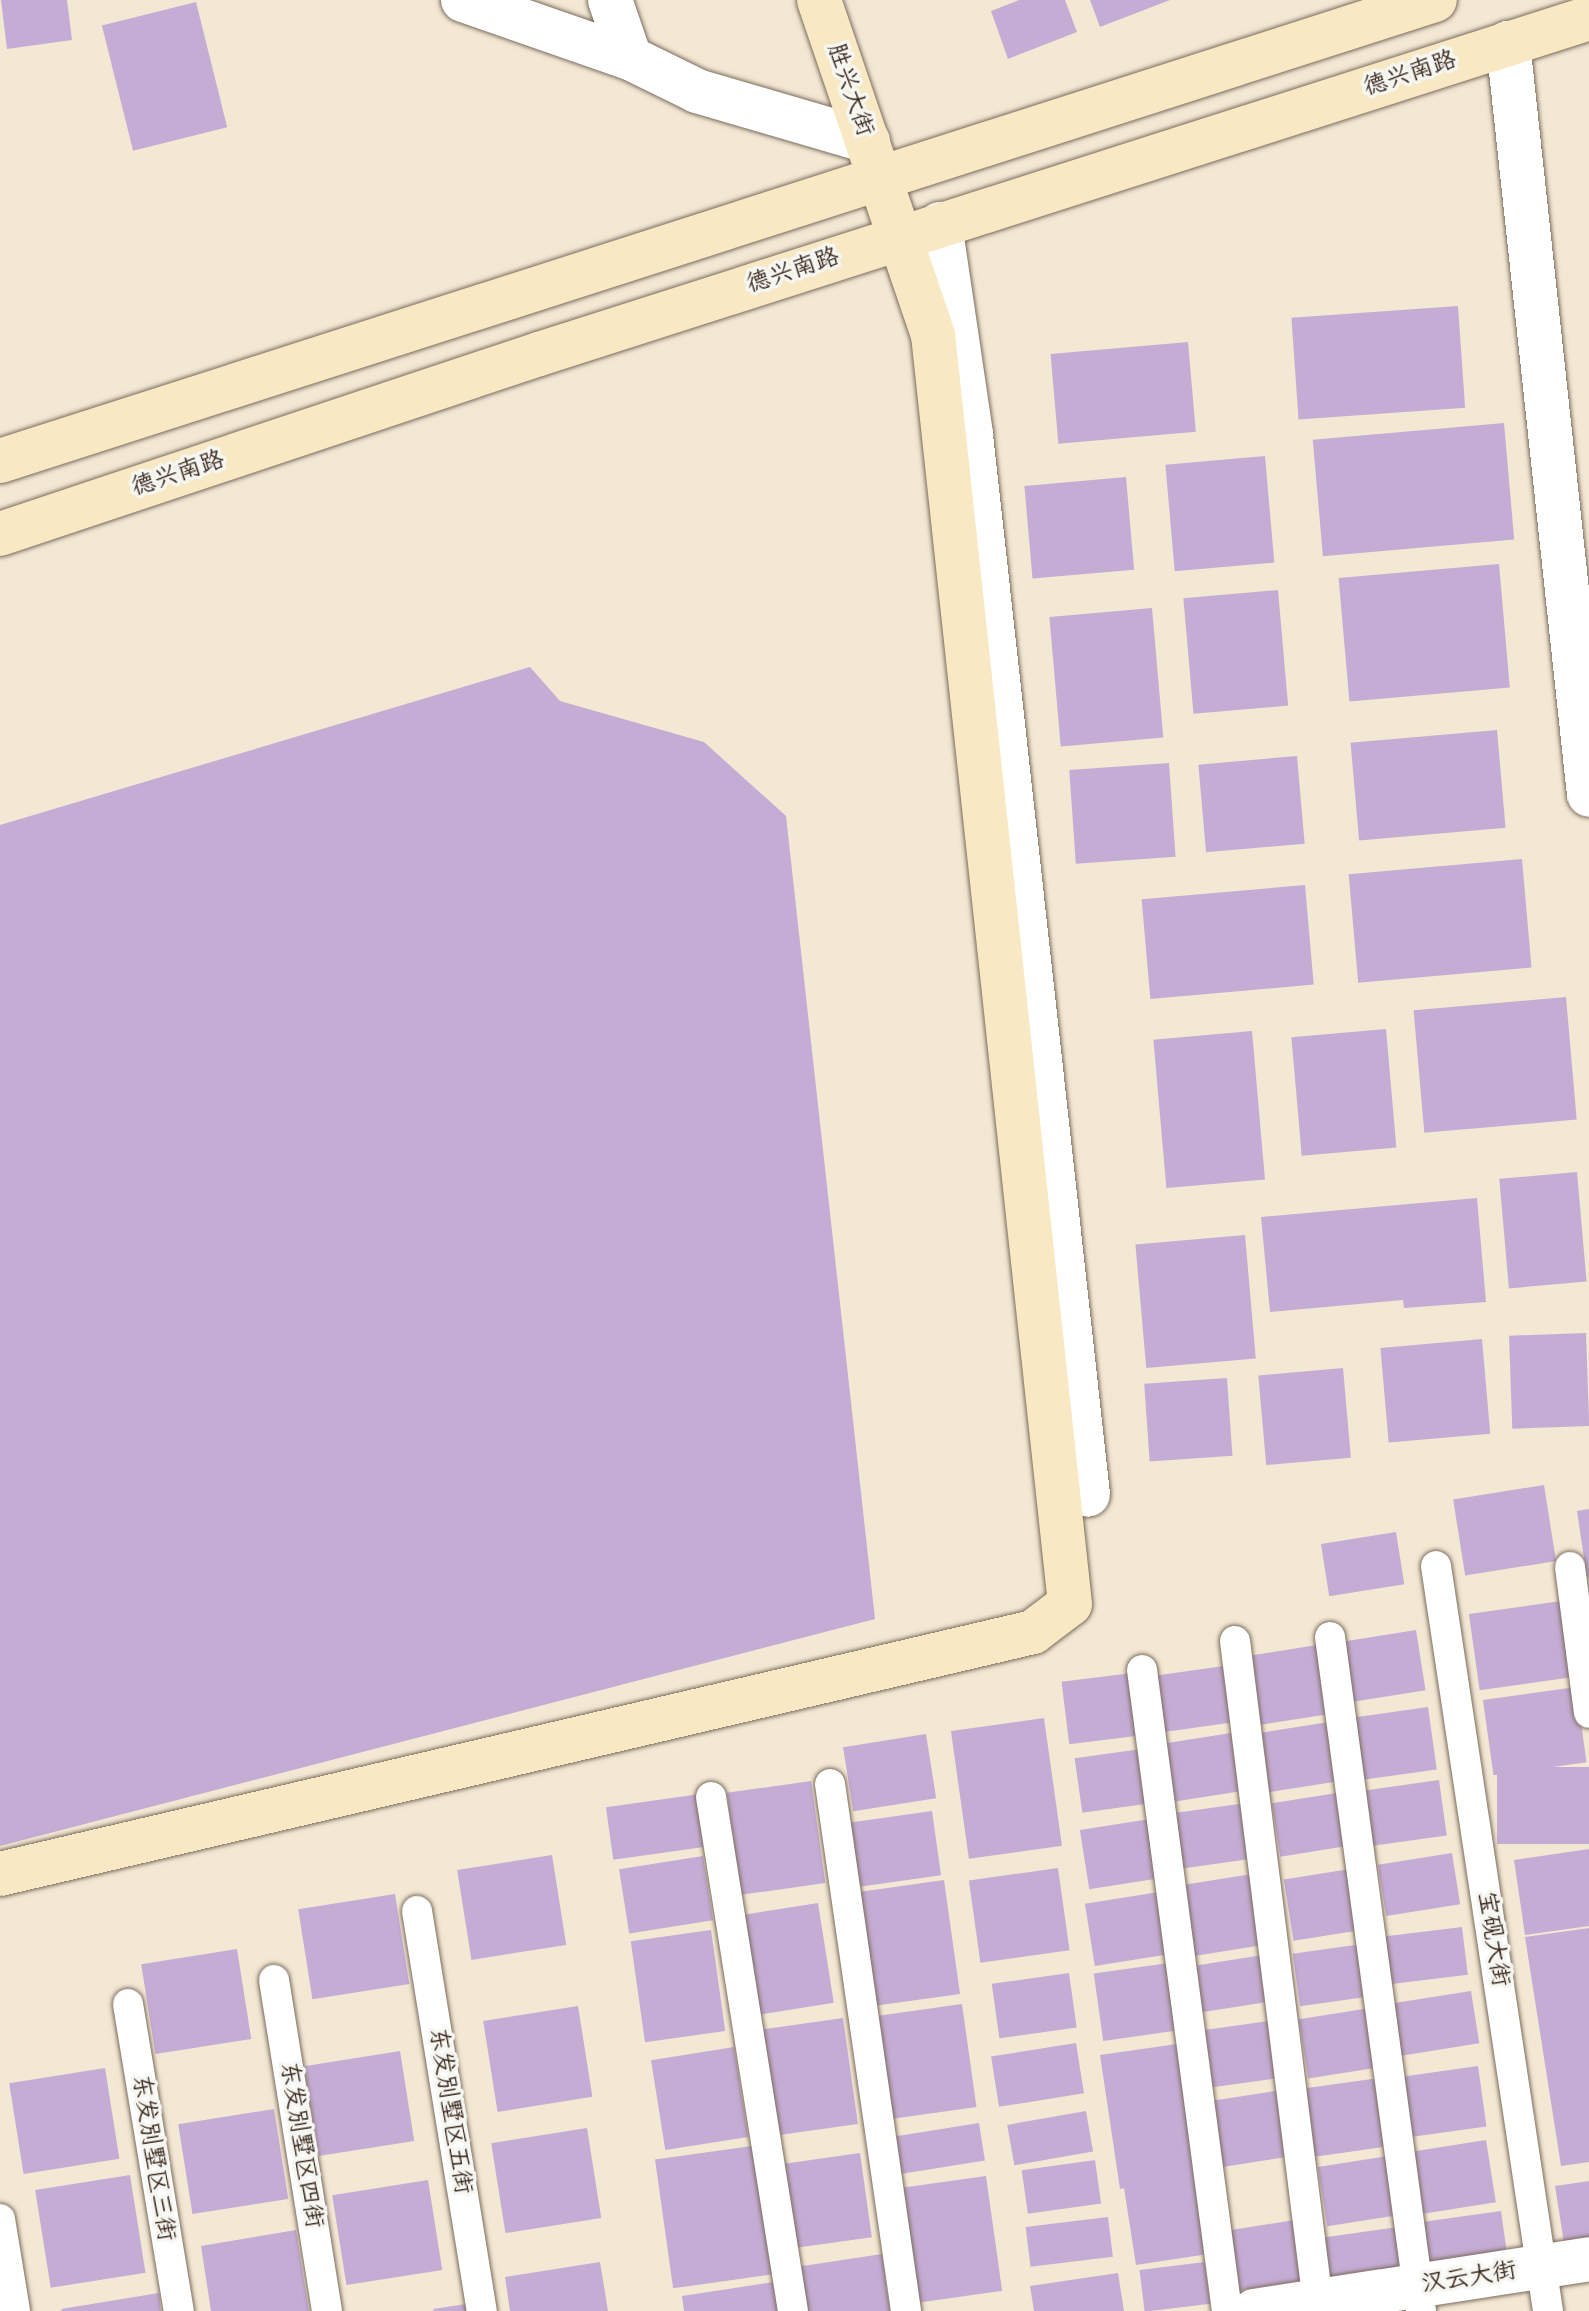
<!DOCTYPE html>
<meta charset="utf-8">
<style>
body{margin:0}
#map{position:relative;width:1589px;height:2311px;overflow:hidden;background:#f3e8d4;font-family:Mynerve,"LXGW WenKai TC",sans-serif}
div>[style]{position:absolute}
.building>*{inset:0;background:#c5acd5;transform-origin:0 0}
.roads{filter:drop-shadow(0 0 2px #7b6c5e) drop-shadow(0 0 2px #7b6c5e)}
.lane>*{height:30px;margin:-15px;padding:0 15px;transform-origin:15px;border-radius:15px;background:#fff}
.street>*{height:44px;margin:-22px;padding:0 22px;transform-origin:22px;border-radius:22px;background:#fff}
.secondary>*{height:44px;margin:-22px;padding:0 22px;transform-origin:22px;border-radius:22px;background:#f8e8c3}
span{translate:-50% -50%;white-space:nowrap;text-align:center;line-height:1.15;-webkit-text-stroke:7px #f6f6f2;paint-order:stroke}
.street-label{font-size:24px;color:#3b2a1e}
</style>
<div id="map">
<div class="building">
<i style="clip-path:polygon(1px 0,67px 0,72px 40px,7px 49px)"></i>
<i style="clip-path:polygon(1019px 0,1065px 0,1077px 32px,1008px 59px,991px 11px)"></i>
<i style="clip-path:polygon(1090px 0,1170px 0,1100px 27px)"></i>
<i style="left:196px;top:2px;width:129px;height:97px;rotate:76deg"></i>
<i style="left:1458px;top:306px;width:102px;height:167px;rotate:86deg"></i>
<i style="left:1188px;top:342px;width:90px;height:138px;rotate:85deg"></i>
<i style="left:1504px;top:423px;width:117px;height:192px;rotate:85deg"></i>
<i style="left:1265px;top:456px;width:107px;height:100px;rotate:85deg"></i>
<i style="left:1126px;top:477px;width:93px;height:102px;rotate:85deg"></i>
<i style="left:1499px;top:564px;width:124px;height:161px;rotate:85deg"></i>
<i style="left:1278px;top:590px;width:116px;height:95px;rotate:85deg"></i>
<i style="left:1152px;top:608px;width:130px;height:103px;rotate:85deg"></i>
<i style="clip-path:polygon(530px 667px,560px 701px,704px 742px,786px 816px,875px 1619px,0 1846px,0 825px)"></i>
<i style="left:1497px;top:730px;width:98px;height:147px;rotate:85deg"></i>
<i style="left:1297px;top:756px;width:88px;height:99px;rotate:85deg"></i>
<i style="left:1169px;top:763px;width:94px;height:100px;rotate:86deg"></i>
<i style="left:1522px;top:859px;width:109px;height:174px;rotate:85deg"></i>
<i style="left:1305px;top:885px;width:100px;height:164px;rotate:85deg"></i>
<i style="left:1566px;top:997px;width:123px;height:153px;rotate:85deg"></i>
<i style="left:1386px;top:1029px;width:119px;height:95px;rotate:85deg"></i>
<i style="left:1252px;top:1031px;width:149px;height:99px;rotate:85deg"></i>
<i style="left:1577px;top:1172px;width:110px;height:78px;rotate:85deg"></i>
<i style="clip-path:polygon(1477px 1198px,1486px 1302px,1404px 1308px,1403px 1300px,1270px 1312px,1261px 1217px)"></i>
<i style="left:1245px;top:1235px;width:124px;height:110px;rotate:85deg"></i>
<i style="left:1586px;top:1333px;width:93px;height:77px;rotate:88deg"></i>
<i style="left:1482px;top:1339px;width:95px;height:102px;rotate:85deg"></i>
<i style="left:1343px;top:1368px;width:90px;height:85px;rotate:85deg"></i>
<i style="left:1227px;top:1378px;width:78px;height:83px;rotate:86deg"></i>
<i style="left:1544px;top:1485px;width:77px;height:92px;rotate:81deg"></i>
<i style="clip-path:polygon(1589px 1509px,1589px 1577px,1587px 1578px,1577px 1511px)"></i>
<i style="left:1396px;top:1532px;width:53px;height:76px;rotate:81deg"></i>
<i style="left:1561px;top:1601px;width:77px;height:93px;rotate:82deg"></i>
<i style="left:1416px;top:1630px;width:61px;height:78px;rotate:81deg"></i>
<i style="left:1317px;top:1645px;width:70px;height:69px;rotate:81deg"></i>
<i style="left:1231px;top:1665px;width:57px;height:79px;rotate:82deg"></i>
<i style="left:1132px;top:1673px;width:63px;height:71px;rotate:83deg"></i>
<i style="left:1576px;top:1687px;width:76px;height:94px;rotate:82deg"></i>
<i style="left:1428px;top:1707px;width:63px;height:82px;rotate:82deg"></i>
<i style="left:1044px;top:1718px;width:129px;height:94px;rotate:82deg"></i>
<i style="left:1329px;top:1722px;width:60px;height:76px;rotate:81deg"></i>
<i style="left:1231px;top:1733px;width:59px;height:66px;rotate:81deg"></i>
<i style="left:926px;top:1734px;width:65px;height:84px;rotate:81deg"></i>
<i style="left:1141px;top:1749px;width:55px;height:67px;rotate:82deg"></i>
<i style="left:1589px;top:1767px;width:77px;height:92px;rotate:90deg"></i>
<i style="left:1439px;top:1780px;width:56px;height:80px;rotate:82deg"></i>
<i style="left:811px;top:1781px;width:103px;height:85px;rotate:82deg"></i>
<i style="left:1337px;top:1793px;width:54px;height:66px;rotate:81deg"></i>
<i style="left:700px;top:1794px;width:53px;height:95px;rotate:82deg"></i>
<i style="left:1246px;top:1803px;width:56px;height:81px;rotate:82deg"></i>
<i style="left:932px;top:1811px;width:65px;height:86px;rotate:82deg"></i>
<i style="left:1150px;top:1819px;width:60px;height:71px;rotate:81deg"></i>
<i style="clip-path:polygon(1589px 1849px,1589px 1926px,1525px 1935px,1514px 1860px)"></i>
<i style="left:1452px;top:1853px;width:52px;height:75px;rotate:81deg"></i>
<i style="left:552px;top:1855px;width:91px;height:96px;rotate:81deg"></i>
<i style="left:703px;top:1856px;width:65px;height:85px;rotate:81deg"></i>
<i style="left:1058px;top:1868px;width:83px;height:90px;rotate:82deg"></i>
<i style="left:1350px;top:1869px;width:62px;height:67px;rotate:81deg"></i>
<i style="left:1252px;top:1874px;width:72px;height:70px;rotate:81deg"></i>
<i style="left:944px;top:1880px;width:115px;height:95px;rotate:82deg"></i>
<i style="left:1159px;top:1892px;width:63px;height:75px;rotate:81deg"></i>
<i style="left:395px;top:1894px;width:91px;height:98px;rotate:81deg"></i>
<i style="left:818px;top:1903px;width:101px;height:81px;rotate:81deg"></i>
<i style="left:1462px;top:1927px;width:48px;height:85px;rotate:83deg"></i>
<i style="clip-path:polygon(1589px 1928px,1589px 2162px,1561px 2166px,1525px 1937px)"></i>
<i style="left:711px;top:1930px;width:102px;height:81px;rotate:82deg"></i>
<i style="left:1362px;top:1944px;width:53px;height:70px;rotate:82deg"></i>
<i style="left:237px;top:1949px;width:91px;height:97px;rotate:81deg"></i>
<i style="left:1263px;top:1955px;width:47px;height:71px;rotate:81deg"></i>
<i style="left:1169px;top:1963px;width:68px;height:76px;rotate:82deg"></i>
<i style="left:1069px;top:1973px;width:55px;height:78px;rotate:82deg"></i>
<i style="left:1471px;top:1991px;width:53px;height:79px;rotate:81deg"></i>
<i style="left:962px;top:2004px;width:104px;height:99px;rotate:82deg"></i>
<i style="left:578px;top:2006px;width:92px;height:96px;rotate:81deg"></i>
<i style="left:1370px;top:2008px;width:60px;height:72px;rotate:81deg"></i>
<i style="left:843px;top:2018px;width:107px;height:83px;rotate:82deg"></i>
<i style="left:1275px;top:2020px;width:58px;height:71px;rotate:82deg"></i>
<i style="left:1076px;top:2043px;width:51px;height:86px;rotate:81deg"></i>
<i style="clip-path:polygon(1184px 2043px,1208px 2254px,1136px 2265px,1124px 2188px,1120px 2189px,1100px 2055px)"></i>
<i style="left:734px;top:2047px;width:91px;height:84px;rotate:81deg"></i>
<i style="left:400px;top:2051px;width:91px;height:97px;rotate:81deg"></i>
<i style="left:1478px;top:2066px;width:61px;height:82px;rotate:82deg"></i>
<i style="left:105px;top:2068px;width:92px;height:97px;rotate:81deg"></i>
<i style="left:1379px;top:2078px;width:69px;height:78px;rotate:82deg"></i>
<i style="left:1281px;top:2090px;width:67px;height:71px;rotate:81deg"></i>
<i style="left:274px;top:2109px;width:91px;height:97px;rotate:81deg"></i>
<i style="left:1086px;top:2111px;width:41px;height:80px;rotate:80deg"></i>
<i style="left:979px;top:2123px;width:38px;height:84px;rotate:81deg"></i>
<i style="left:587px;top:2128px;width:91px;height:97px;rotate:81deg"></i>
<i style="left:1486px;top:2140px;width:63px;height:85px;rotate:81deg"></i>
<i style="left:759px;top:2145px;width:130px;height:105px;rotate:82deg"></i>
<i style="left:860px;top:2153px;width:85px;height:80px;rotate:82deg"></i>
<i style="left:1388px;top:2156px;width:60px;height:71px;rotate:81deg"></i>
<i style="left:1095px;top:2160px;width:44px;height:74px;rotate:82deg"></i>
<i style="left:130px;top:2175px;width:99px;height:96px;rotate:81deg"></i>
<i style="left:986px;top:2176px;width:116px;height:94px;rotate:82deg"></i>
<i style="left:428px;top:2180px;width:91px;height:97px;rotate:81deg"></i>
<i style="clip-path:polygon(1589px 2181px,1589px 2258px,1567px 2262px,1555px 2186px)"></i>
<i style="left:1501px;top:2211px;width:50px;height:85px;rotate:82deg"></i>
<i style="left:1108px;top:2217px;width:40px;height:83px;rotate:83deg"></i>
<i style="left:1301px;top:2219px;width:61px;height:74px;rotate:81deg"></i>
<i style="left:1398px;top:2227px;width:51px;height:79px;rotate:82deg"></i>
<i style="clip-path:polygon(296px 2230px,309px 2311px,211px 2311px,201px 2246px)"></i>
<i style="clip-path:polygon(882px 2254px,890px 2311px,803px 2311px,796px 2267px)"></i>
<i style="clip-path:polygon(600px 2262px,608px 2311px,510px 2311px,505px 2277px)"></i>
<i style="left:1205px;top:2262px;width:42px;height:66px;rotate:83deg"></i>
<i style="clip-path:polygon(1118px 2273px,1124px 2311px,1034px 2311px,1030px 2286px)"></i>
<i style="clip-path:polygon(774px 2282px,778px 2311px,684px 2311px,682px 2296px)"></i>
<i style="clip-path:polygon(159px 2293px,161px 2311px,62px 2311px,61px 2309px)"></i>
<i style="clip-path:polygon(466px 2304px,467px 2311px,434px 2311px,433px 2309px)"></i>
</div>
<div class="roads">
<div class="lane">
<i style="left:1436px;top:1566px;width:753px;rotate:81.45deg"></i>
<i style="left:1570px;top:1567px;width:147px;rotate:82.6deg"></i>
<i style="left:1330px;top:1637px;width:680px;rotate:82.31deg"></i>
<i style="left:1235px;top:1641px;width:675px;rotate:82.85deg"></i>
<i style="left:1142px;top:1670px;width:647px;rotate:82.45deg"></i>
<i style="left:830px;top:1784px;width:532px;rotate:81.79deg"></i>
<i style="left:711px;top:1797px;width:520px;rotate:80.94deg"></i>
<i style="left:417px;top:1911px;width:405px;rotate:80.8deg"></i>
<i style="left:274px;top:1980px;width:335px;rotate:80.9deg"></i>
<i style="left:128px;top:2004px;width:311px;rotate:80.6deg"></i>
<i style="left:0;top:2219px;width:93px;rotate:80.7deg"></i>
</div>
<div class="street">
<i style="left:463px;top:0;width:177px;rotate:19.2deg"></i>
<i style="left:630px;top:58px;width:75px;rotate:26.2deg"></i>
<i style="left:697px;top:91px;width:178px;rotate:16.3deg"></i>
<i style="left:610px;top:0;width:61px;rotate:71deg"></i>
<i style="left:1508px;top:43px;width:756px;rotate:83.85deg"></i>
<i style="left:940px;top:224px;width:213px;rotate:81.6deg"></i>
<i style="left:971px;top:435px;width:1066px;rotate:83.7deg"></i>
<i style="left:1254px;top:2311px;width:339px;rotate:-8.8deg"></i>
</div>
<div class="secondary">
<i style="left:0;top:461px;width:1507px;rotate:-17.81deg"></i>
<i style="left:0;top:534px;width:568px;rotate:-18.47deg"></i>
<i style="left:539px;top:354px;width:1102px;rotate:-17.74deg"></i>
<i style="left:0;top:1874px;width:1061px;rotate:-13.18deg"></i>
<i style="left:1033px;top:1632px;width:46px;rotate:-37.1deg"></i>
<i style="left:1070px;top:1604px;width:1276px;rotate:-96.16deg"></i>
<i style="left:933px;top:335px;width:354px;rotate:-108.8deg"></i>
</div>
</div>
<div class="street-label">
<span style="left:1410px;top:74px;rotate:-18deg">德兴南路</span>
<span style="left:850px;top:90px;rotate:71deg">胜兴大街</span>
<span style="left:793px;top:271px;rotate:-18deg">德兴南路</span>
<span style="left:178px;top:474px;rotate:-18deg">德兴南路</span>
<span style="left:1493px;top:1939px;rotate:81deg">宝砚大街</span>
<span style="left:450px;top:2111px;rotate:81deg">东发别墅区五街</span>
<span style="left:301px;top:2145px;rotate:81deg">东发别墅区四街</span>
<span style="left:153px;top:2158px;rotate:81deg">东发别墅区三街</span>
<span style="left:1469px;top:2278px;rotate:-9deg">汉云大街</span>
</div>
</div>
